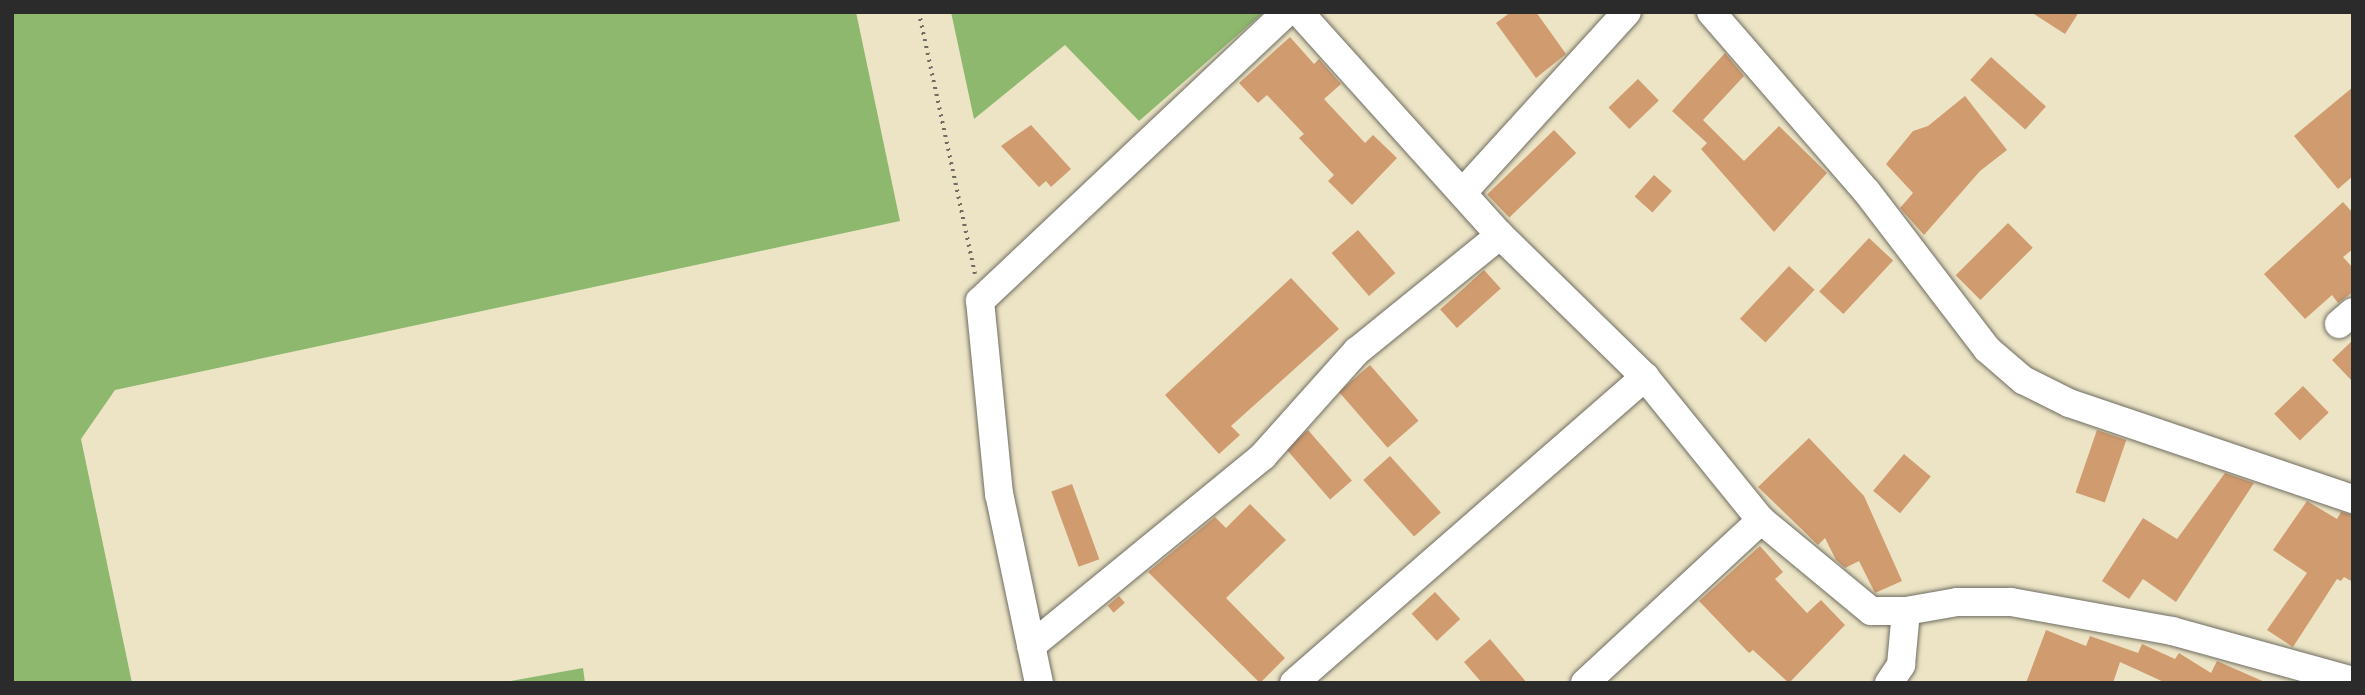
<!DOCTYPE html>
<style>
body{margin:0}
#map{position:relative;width:2365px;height:695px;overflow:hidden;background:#ece4c5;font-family:Pangolin,sans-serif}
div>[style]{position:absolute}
.forest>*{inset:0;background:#8eb86e}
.building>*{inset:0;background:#d09b6f;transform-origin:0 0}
.path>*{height:3.5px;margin-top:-1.75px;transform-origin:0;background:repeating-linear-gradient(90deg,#6f6c61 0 2px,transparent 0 7px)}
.roads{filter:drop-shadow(0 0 2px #6f6c61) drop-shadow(0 0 2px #6f6c61)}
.minor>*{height:28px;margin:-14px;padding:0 14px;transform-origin:14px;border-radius:14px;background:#fff}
span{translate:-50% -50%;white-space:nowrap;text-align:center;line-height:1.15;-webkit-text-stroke:5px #f7f3e8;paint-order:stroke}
.frame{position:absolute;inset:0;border:14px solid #2b2b2b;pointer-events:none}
</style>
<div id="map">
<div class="forest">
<i style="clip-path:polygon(12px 12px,856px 12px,900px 221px,115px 390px,81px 439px,132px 683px,12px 683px)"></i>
<i style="clip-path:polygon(951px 12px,1264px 12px,1139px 121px,1065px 45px,974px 119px)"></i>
<i style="clip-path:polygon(583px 668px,585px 683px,500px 683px)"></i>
</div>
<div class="building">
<i style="clip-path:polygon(1511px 12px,1536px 12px,1566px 54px,1536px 78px,1496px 23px)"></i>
<i style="clip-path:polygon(2031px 12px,2079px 12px,2065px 34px)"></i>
<i style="clip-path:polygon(1290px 37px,1314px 64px,1319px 59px,1341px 84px,1324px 99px,1365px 143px,1373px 135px,1397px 158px,1352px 205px,1328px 181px,1334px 175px,1299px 138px,1304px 134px,1267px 95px,1258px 103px,1239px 83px)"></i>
<i style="clip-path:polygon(1725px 53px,1744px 76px,1703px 120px,1744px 161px,1779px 126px,1827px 173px,1774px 232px,1701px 149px,1707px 143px,1672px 111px)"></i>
<i style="left:1991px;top:57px;width:74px;height:31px;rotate:42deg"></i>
<i style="left:1638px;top:79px;width:30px;height:41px;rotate:46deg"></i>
<i style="clip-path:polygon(2353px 87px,2353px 176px,2338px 189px,2294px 136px)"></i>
<i style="clip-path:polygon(1965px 96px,2007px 150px,1980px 171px,1924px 235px,1900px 208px,1913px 193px,1886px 164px,1913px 131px,1928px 126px)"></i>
<i style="clip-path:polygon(1031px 125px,1071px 169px,1051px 187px,1046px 181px,1039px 187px,1001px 146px)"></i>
<i style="left:1554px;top:130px;width:32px;height:93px;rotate:46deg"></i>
<i style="left:1654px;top:175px;width:24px;height:29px;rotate:42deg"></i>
<i style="clip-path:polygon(2343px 202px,2353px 213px,2353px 249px,2343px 257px,2353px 268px,2353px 292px,2338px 303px,2332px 295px,2305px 319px,2264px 274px)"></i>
<i style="left:2008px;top:223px;width:35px;height:74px;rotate:45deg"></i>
<i style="left:1358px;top:230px;width:57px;height:35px;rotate:49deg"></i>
<i style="left:1869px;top:238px;width:33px;height:73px;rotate:43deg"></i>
<i style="left:1789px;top:266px;width:35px;height:72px;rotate:43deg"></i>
<i style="left:1484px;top:270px;width:25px;height:59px;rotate:48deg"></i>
<i style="clip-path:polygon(1291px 278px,1339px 329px,1231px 426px,1240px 435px,1219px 454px,1165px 395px)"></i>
<i style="clip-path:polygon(2353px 340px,2353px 382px,2332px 360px)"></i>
<i style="left:1370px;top:365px;width:74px;height:41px;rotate:49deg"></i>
<i style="left:2303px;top:386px;width:37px;height:40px;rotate:46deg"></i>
<i style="left:1308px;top:430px;width:67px;height:29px;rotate:49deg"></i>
<i style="left:2097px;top:430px;width:31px;height:66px;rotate:19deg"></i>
<i style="clip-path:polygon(1809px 438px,1864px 496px,1902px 581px,1875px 593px,1859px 561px,1845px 568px,1836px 560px,1825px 538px,1818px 545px,1758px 487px)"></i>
<i style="left:1904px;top:454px;width:35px;height:48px;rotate:40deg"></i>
<i style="left:1390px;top:456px;width:76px;height:36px;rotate:48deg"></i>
<i style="clip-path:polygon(2225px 473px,2254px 483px,2176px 602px,2143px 579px,2129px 599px,2102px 581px,2143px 518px,2177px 539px)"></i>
<i style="left:1072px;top:484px;width:80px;height:22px;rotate:70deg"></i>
<i style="clip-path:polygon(2307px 501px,2337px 519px,2341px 512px,2353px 515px,2353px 582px,2344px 577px,2341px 581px,2337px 579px,2293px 647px,2267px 630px,2307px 573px,2273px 550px)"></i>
<i style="clip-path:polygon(1250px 504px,1286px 540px,1226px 598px,1285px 658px,1260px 683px,1148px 572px,1215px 517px,1226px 528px)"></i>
<i style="clip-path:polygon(1760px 546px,1783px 572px,1775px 579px,1807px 613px,1821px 600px,1845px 625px,1789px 683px,1753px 650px,1749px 653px,1699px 601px)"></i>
<i style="left:1435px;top:592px;width:37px;height:32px;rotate:47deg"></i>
<i style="left:1119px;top:596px;width:9px;height:15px;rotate:49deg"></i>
<i style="clip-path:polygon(2046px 630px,2086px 646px,2090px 636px,2138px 653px,2142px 644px,2175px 659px,2179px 653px,2211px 673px,2217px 661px,2267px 683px,2166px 683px,2120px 662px,2113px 683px,2026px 683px)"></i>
<i style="clip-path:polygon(1490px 639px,1527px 683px,1482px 683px,1464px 662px)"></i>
</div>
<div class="path">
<i style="left:919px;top:12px;width:268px;rotate:77.9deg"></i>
</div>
<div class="roads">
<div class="minor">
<i style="left:1299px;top:12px;width:300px;rotate:48deg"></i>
<i style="left:1500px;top:235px;width:203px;rotate:44.4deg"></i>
<i style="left:1645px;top:377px;width:184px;rotate:51deg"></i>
<i style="left:1761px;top:520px;width:143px;rotate:39.6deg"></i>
<i style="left:1871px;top:611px;width:35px"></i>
<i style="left:1906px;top:611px;width:52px;rotate:-10deg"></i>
<i style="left:1957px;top:602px;width:54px"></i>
<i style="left:2011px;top:602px;width:164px;rotate:10.2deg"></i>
<i style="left:2172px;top:631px;width:188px;rotate:15.4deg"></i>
<i style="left:1711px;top:12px;width:238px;rotate:49.1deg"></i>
<i style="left:1867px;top:192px;width:198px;rotate:52.6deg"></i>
<i style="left:1987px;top:349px;width:48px;rotate:40.7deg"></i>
<i style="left:2023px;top:380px;width:51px;rotate:26.6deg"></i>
<i style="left:2069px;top:403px;width:300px;rotate:18.7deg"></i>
<i style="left:1464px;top:191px;width:242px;rotate:-47.7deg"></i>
<i style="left:2339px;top:324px;width:18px;rotate:-41deg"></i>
<i style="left:1031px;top:646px;width:300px;rotate:-39.3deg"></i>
<i style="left:1263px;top:456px;width:141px;rotate:-48.2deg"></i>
<i style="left:1357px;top:351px;width:184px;rotate:-39deg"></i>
<i style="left:1039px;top:683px;width:193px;rotate:-101.9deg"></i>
<i style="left:999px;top:494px;width:194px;rotate:-95.6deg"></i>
<i style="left:980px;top:301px;width:422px;rotate:-43.3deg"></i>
<i style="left:1294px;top:683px;width:466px;rotate:-41.1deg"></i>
<i style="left:1585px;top:683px;width:240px;rotate:-42.8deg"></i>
<i style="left:1889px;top:683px;width:22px;rotate:-56deg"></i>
<i style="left:1901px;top:665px;width:54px;rotate:-84.7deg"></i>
</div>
</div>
<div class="frame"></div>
</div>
